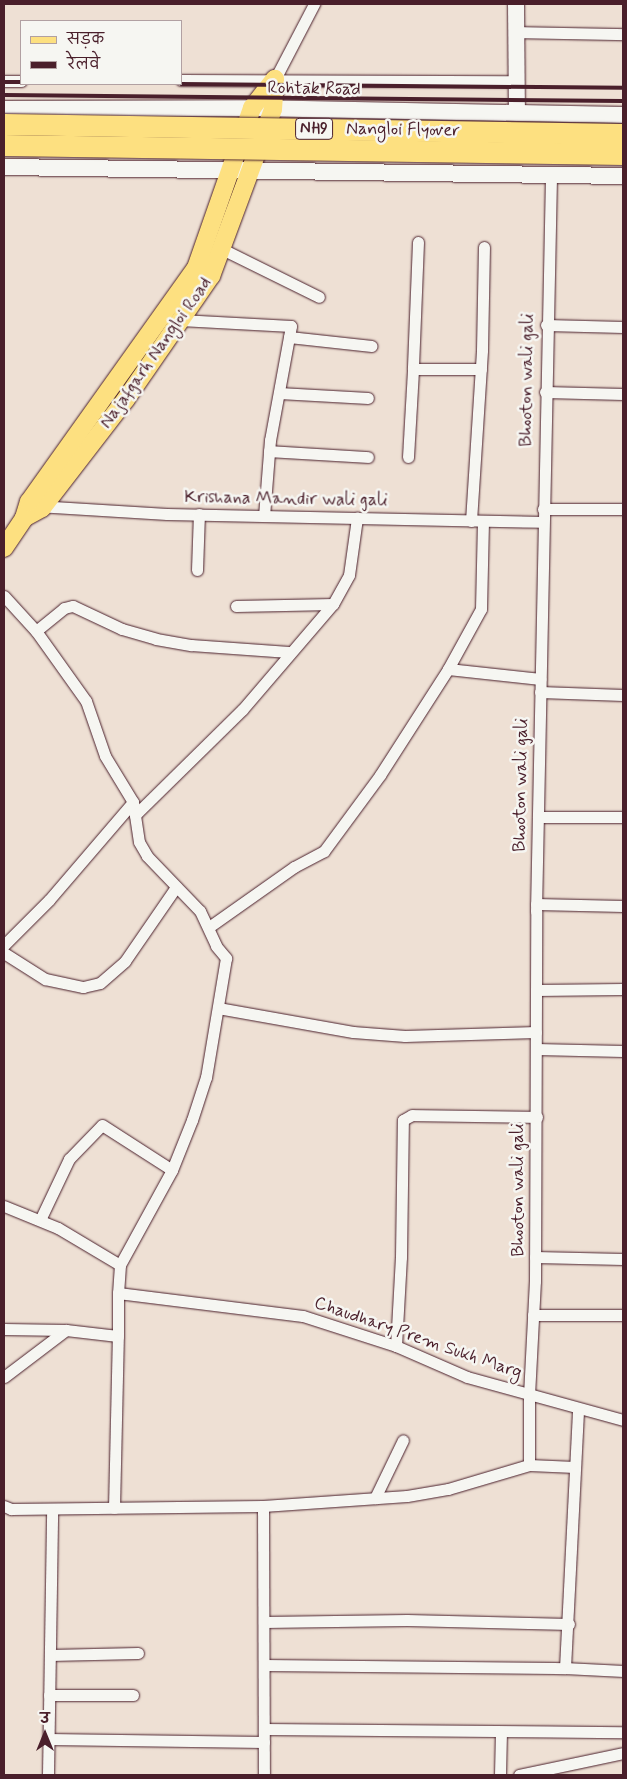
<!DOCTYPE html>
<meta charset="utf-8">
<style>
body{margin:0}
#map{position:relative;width:627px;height:1779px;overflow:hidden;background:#eee0d4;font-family:Mynerve,"Playpen Sans Deva",sans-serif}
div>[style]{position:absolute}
.roads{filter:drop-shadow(0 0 1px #4a1f2b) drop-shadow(0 0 1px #4a1f2b)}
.street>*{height:11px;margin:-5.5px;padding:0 5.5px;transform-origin:5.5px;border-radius:5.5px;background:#f6f6f2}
.secondary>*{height:16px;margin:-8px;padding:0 8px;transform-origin:8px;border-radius:8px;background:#f6f6f2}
.primary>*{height:18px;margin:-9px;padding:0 9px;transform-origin:9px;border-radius:9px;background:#fde080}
.rail>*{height:4px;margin:-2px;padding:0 2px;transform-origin:2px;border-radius:2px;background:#4a1f2b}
.bridges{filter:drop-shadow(0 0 1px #4a1f2b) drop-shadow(0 0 1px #4a1f2b)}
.highway-bridge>*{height:21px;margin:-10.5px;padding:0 10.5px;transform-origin:10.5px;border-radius:10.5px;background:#fde080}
span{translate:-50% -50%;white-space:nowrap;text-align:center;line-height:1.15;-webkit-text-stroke:5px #f6f6f2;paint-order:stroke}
.shield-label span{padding:1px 4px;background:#f6f6f2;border:1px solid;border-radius:4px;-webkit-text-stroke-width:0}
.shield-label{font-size:16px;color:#4a1f2b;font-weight:700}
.street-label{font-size:18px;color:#4a1f2b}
.frame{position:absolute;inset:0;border:5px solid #4a1f2b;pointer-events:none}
.legend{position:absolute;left:20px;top:20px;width:162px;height:65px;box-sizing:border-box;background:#f6f6f2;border:1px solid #b1a0a2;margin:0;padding:6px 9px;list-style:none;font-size:15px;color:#4a1f2b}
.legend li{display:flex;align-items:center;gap:10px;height:25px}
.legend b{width:25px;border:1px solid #b1a0a2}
.north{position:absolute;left:20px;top:1709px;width:50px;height:50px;-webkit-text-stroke:4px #f6f6f2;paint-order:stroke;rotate:0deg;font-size:14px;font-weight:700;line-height:20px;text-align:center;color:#4a1f2b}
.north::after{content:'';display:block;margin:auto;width:18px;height:22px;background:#4a1f2b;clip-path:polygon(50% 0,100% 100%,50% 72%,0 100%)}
</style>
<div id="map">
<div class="roads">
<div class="street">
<i style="left:517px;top:32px;width:106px;rotate:1.1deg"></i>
<i style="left:275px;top:79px;width:85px;rotate:-62.5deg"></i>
<i style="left:181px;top:80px;width:336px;rotate:0.2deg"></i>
<i style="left:4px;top:81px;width:17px"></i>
<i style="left:418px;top:242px;width:127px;rotate:92.3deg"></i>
<i style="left:413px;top:369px;width:68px"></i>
<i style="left:222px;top:249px;width:108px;rotate:26.3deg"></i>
<i style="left:180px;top:320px;width:111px;rotate:3.1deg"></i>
<i style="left:291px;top:326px;width:116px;rotate:100.4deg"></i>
<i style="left:270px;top:440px;width:76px;rotate:94.5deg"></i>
<i style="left:546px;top:325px;width:77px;rotate:1.5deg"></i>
<i style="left:289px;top:337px;width:83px;rotate:6.2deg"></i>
<i style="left:545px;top:392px;width:78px;rotate:1.5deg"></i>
<i style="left:279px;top:393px;width:89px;rotate:3.2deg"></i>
<i style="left:269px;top:451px;width:99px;rotate:3.5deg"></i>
<i style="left:408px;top:457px;width:88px;rotate:-86.7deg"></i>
<i style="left:37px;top:506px;width:130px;rotate:3.5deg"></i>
<i style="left:167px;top:514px;width:376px;rotate:1.2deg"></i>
<i style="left:543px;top:509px;width:80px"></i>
<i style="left:471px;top:521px;width:171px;rotate:-86.3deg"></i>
<i style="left:482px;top:350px;width:103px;rotate:-88.9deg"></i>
<i style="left:197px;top:570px;width:56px;rotate:-88deg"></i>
<i style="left:4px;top:596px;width:47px;rotate:47.6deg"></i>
<i style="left:36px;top:631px;width:86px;rotate:54.5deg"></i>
<i style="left:86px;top:701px;width:58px;rotate:70.9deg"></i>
<i style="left:105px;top:756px;width:54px;rotate:58.7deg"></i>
<i style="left:133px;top:802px;width:40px;rotate:81.5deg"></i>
<i style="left:139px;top:842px;width:16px;rotate:60deg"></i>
<i style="left:147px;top:856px;width:76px;rotate:46.1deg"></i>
<i style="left:200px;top:911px;width:38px;rotate:65deg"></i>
<i style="left:216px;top:946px;width:16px;rotate:50deg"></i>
<i style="left:226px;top:958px;width:121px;rotate:99.5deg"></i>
<i style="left:206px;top:1077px;width:45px;rotate:108deg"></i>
<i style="left:192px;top:1120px;width:54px;rotate:111.8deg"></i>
<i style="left:172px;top:1170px;width:108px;rotate:118.7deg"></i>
<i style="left:120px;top:1265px;width:28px;rotate:94deg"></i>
<i style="left:236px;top:606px;width:97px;rotate:-1.2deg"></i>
<i style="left:36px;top:631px;width:36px;rotate:-39deg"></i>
<i style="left:64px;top:608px;width:9px;rotate:-13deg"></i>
<i style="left:73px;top:606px;width:54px;rotate:25.1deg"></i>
<i style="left:122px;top:629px;width:35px;rotate:16deg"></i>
<i style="left:156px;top:639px;width:36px;rotate:10deg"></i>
<i style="left:191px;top:645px;width:98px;rotate:4.1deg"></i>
<i style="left:448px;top:669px;width:93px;rotate:6.2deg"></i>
<i style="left:540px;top:692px;width:83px;rotate:2.1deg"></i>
<i style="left:135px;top:815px;width:150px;rotate:-44.5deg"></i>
<i style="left:242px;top:710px;width:140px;rotate:-49.4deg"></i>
<i style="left:333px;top:604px;width:33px;rotate:-61deg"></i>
<i style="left:349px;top:575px;width:58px;rotate:-82deg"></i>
<i style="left:538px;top:817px;width:85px"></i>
<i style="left:536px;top:904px;width:87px;rotate:1.3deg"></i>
<i style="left:209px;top:927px;width:104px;rotate:-35.2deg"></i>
<i style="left:294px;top:867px;width:34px;rotate:-28deg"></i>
<i style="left:324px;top:851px;width:94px;rotate:-53.6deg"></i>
<i style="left:380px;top:775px;width:126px;rotate:-57.3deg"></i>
<i style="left:448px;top:669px;width:68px;rotate:-61.2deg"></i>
<i style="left:481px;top:609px;width:88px;rotate:-88.7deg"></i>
<i style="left:4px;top:945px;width:64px;rotate:-45deg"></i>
<i style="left:49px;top:900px;width:129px;rotate:-49.4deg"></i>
<i style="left:4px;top:953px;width:49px;rotate:32.4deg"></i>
<i style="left:45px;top:979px;width:39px;rotate:12deg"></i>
<i style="left:83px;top:987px;width:17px;rotate:-13deg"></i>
<i style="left:100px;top:983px;width:33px;rotate:-41deg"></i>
<i style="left:125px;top:961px;width:90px;rotate:-55.4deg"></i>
<i style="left:536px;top:990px;width:87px;rotate:-0.7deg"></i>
<i style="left:218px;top:1008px;width:137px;rotate:10.1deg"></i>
<i style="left:353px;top:1032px;width:52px;rotate:4.4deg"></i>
<i style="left:405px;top:1036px;width:131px;rotate:-1.7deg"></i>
<i style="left:536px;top:1049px;width:87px;rotate:1.3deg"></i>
<i style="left:4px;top:1206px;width:58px;rotate:22.2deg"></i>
<i style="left:58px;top:1228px;width:72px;rotate:30.8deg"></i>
<i style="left:40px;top:1220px;width:68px;rotate:-64.6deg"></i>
<i style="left:69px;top:1159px;width:47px;rotate:-45.9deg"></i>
<i style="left:102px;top:1125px;width:83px;rotate:32.7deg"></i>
<i style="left:535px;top:1257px;width:88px;rotate:1.3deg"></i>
<i style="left:533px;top:1315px;width:90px"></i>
<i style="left:4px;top:1329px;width:62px;rotate:0.9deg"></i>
<i style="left:66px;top:1330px;width:52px;rotate:6.6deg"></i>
<i style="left:118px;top:1336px;width:43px;rotate:-90deg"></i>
<i style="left:118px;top:1293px;width:186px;rotate:7.1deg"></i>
<i style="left:303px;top:1316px;width:98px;rotate:17.9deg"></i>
<i style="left:396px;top:1346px;width:77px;rotate:23.6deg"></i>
<i style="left:467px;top:1377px;width:162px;rotate:15.4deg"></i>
<i style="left:396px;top:1346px;width:89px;rotate:-86.8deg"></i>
<i style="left:401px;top:1257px;width:137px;rotate:-89.2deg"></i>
<i style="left:403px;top:1120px;width:10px;rotate:-29deg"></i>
<i style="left:412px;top:1115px;width:125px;rotate:0.9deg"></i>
<i style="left:4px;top:1377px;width:78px;rotate:-37.2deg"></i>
<i style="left:529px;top:1465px;width:46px;rotate:2.5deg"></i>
<i style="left:375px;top:1498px;width:64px;rotate:-64.2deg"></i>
<i style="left:4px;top:1506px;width:8px;rotate:23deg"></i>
<i style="left:11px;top:1509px;width:252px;rotate:-0.7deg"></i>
<i style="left:263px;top:1506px;width:144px;rotate:-4deg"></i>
<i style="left:407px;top:1496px;width:42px;rotate:-9.7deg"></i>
<i style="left:448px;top:1489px;width:84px;rotate:-16.5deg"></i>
<i style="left:529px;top:1465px;width:70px;rotate:-90deg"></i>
<i style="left:529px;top:1395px;width:114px;rotate:-87deg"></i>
<i style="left:535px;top:1281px;width:370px;rotate:-89.8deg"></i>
<i style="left:536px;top:911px;width:736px;rotate:-88.83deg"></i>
<i style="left:263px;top:1506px;width:269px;rotate:89.8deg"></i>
<i style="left:114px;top:1508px;width:172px;rotate:-88.7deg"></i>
<i style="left:264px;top:1622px;width:143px;rotate:-0.8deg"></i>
<i style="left:407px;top:1620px;width:162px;rotate:1.4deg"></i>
<i style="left:50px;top:1655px;width:88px;rotate:-1.3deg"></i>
<i style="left:264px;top:1665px;width:301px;rotate:0.6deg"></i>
<i style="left:565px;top:1668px;width:259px;rotate:-87.1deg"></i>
<i style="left:565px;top:1668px;width:58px;rotate:3deg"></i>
<i style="left:49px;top:1695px;width:84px"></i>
<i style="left:264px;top:1729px;width:359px;rotate:0.5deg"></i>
<i style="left:48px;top:1739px;width:216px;rotate:0.8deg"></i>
<i style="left:48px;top:1775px;width:266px;rotate:-89.1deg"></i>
<i style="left:500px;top:1775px;width:43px;rotate:-88.7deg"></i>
<i style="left:519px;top:1775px;width:106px;rotate:-11.9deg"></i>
</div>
<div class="secondary">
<i style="left:516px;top:4px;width:109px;rotate:89.5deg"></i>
<i style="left:4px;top:109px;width:248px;rotate:-0.2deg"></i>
<i style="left:252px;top:108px;width:371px;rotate:1.1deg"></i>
<i style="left:4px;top:167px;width:619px;rotate:0.83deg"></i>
</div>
<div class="primary">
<i style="left:24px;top:518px;width:21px;rotate:-29deg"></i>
<i style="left:42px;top:508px;width:138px;rotate:-52.4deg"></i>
<i style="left:126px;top:399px;width:150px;rotate:-55.4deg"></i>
<i style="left:211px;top:276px;width:178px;rotate:-69.6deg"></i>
<i style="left:273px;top:109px;width:30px;rotate:-86deg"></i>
<i style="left:4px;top:548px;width:36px;rotate:-56deg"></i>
<i style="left:24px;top:518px;width:17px;rotate:-73deg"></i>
<i style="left:29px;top:502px;width:287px;rotate:-54.5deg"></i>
<i style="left:196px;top:268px;width:170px;rotate:-70.7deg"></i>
<i style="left:252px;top:108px;width:37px;rotate:-52deg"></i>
</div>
</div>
<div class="rail">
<i style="left:4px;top:82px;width:17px"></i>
<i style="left:181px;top:84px;width:442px;rotate:0.5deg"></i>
<i style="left:4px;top:95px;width:619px;rotate:0.56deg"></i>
</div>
<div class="bridges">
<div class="highway-bridge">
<i style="left:4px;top:124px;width:619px;rotate:0.93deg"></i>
<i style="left:4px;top:145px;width:619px;rotate:0.83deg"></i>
</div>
</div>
<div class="shield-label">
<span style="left:314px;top:129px">NH9</span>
</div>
<div class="street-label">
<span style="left:314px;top:89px;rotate:1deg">Rohtak Road</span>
<span style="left:403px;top:130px;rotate:1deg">Nangloi Flyover</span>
<span style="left:156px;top:353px;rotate:-55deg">Najafgarh Nangloi Road</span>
<span style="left:527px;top:380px;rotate:-89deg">Bhooton wali gali</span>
<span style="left:286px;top:499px;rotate:1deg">Krishana Mandir wali gali</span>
<span style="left:521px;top:785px;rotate:-89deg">Bhooton wali gali</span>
<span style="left:518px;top:1190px;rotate:-90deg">Bhooton wali gali</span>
<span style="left:418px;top:1338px;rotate:19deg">Chaudhary Prem Sukh Marg</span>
</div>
<div class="frame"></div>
<ul class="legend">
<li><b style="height:6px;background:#fde080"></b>सड़क</li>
<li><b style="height:6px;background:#4a1f2b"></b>रेलवे</li>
</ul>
<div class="north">उ</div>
</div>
